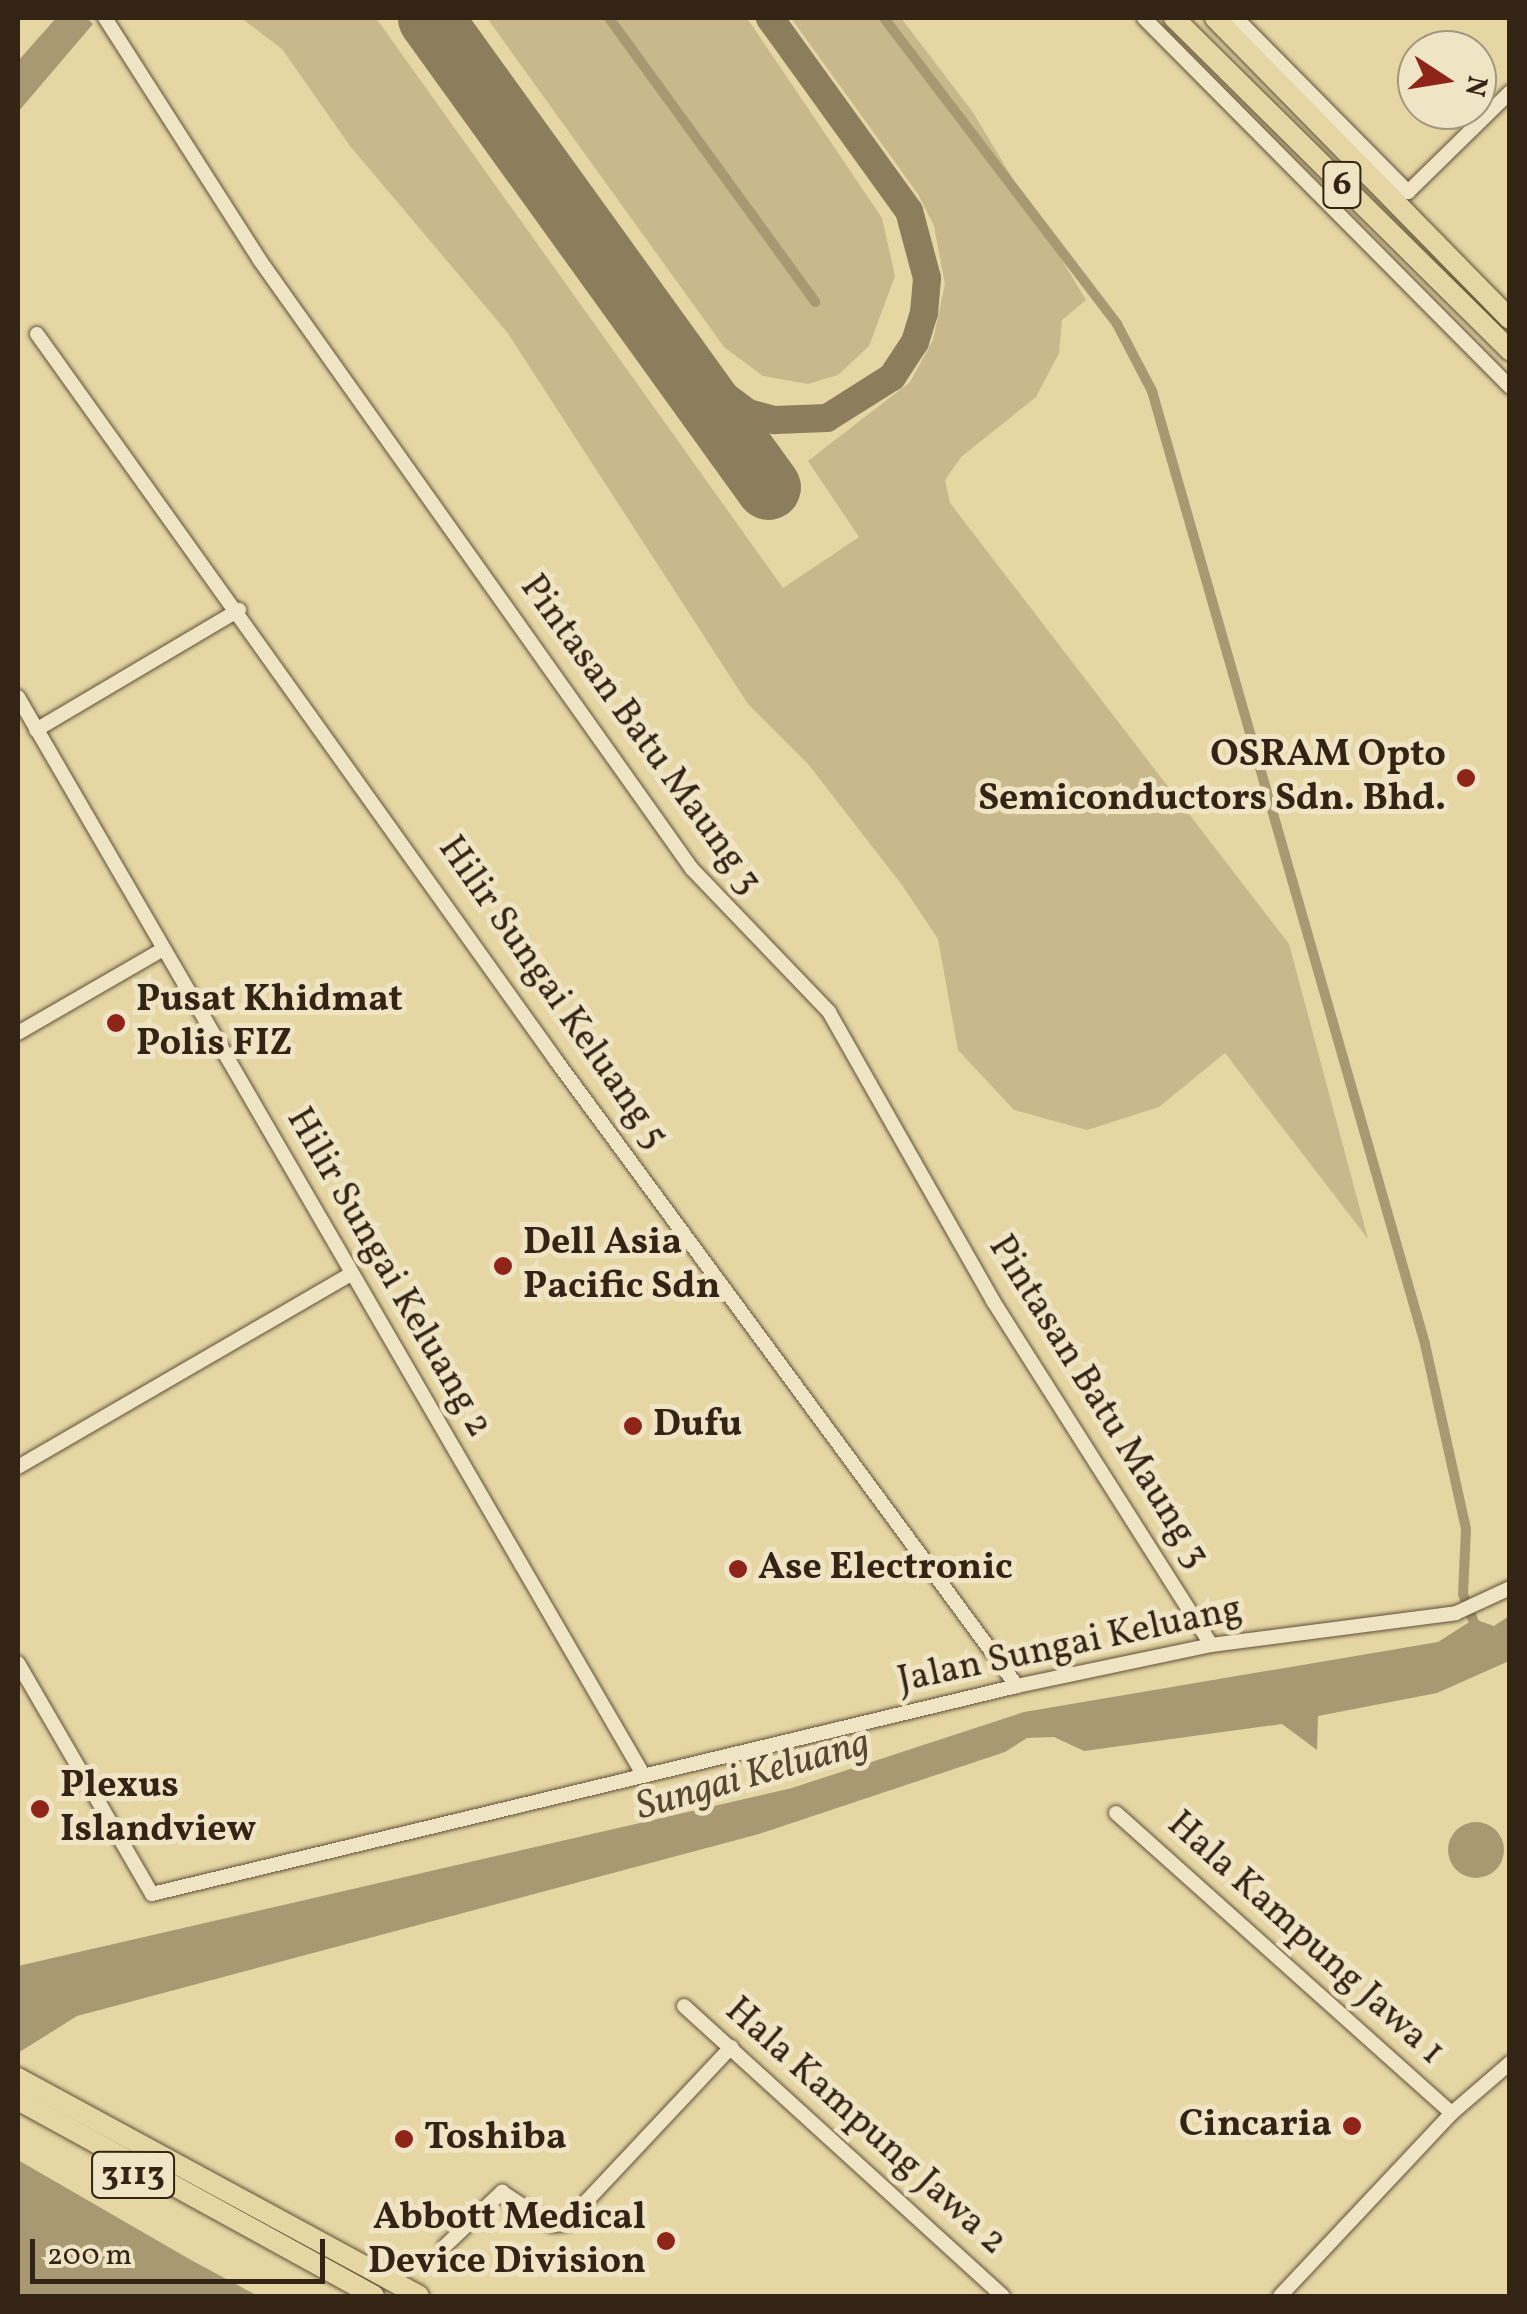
<!DOCTYPE html>
<style>
body{margin:0}
#map{position:relative;width:1527px;height:2314px;overflow:hidden;background:#e6d6a4;font-family:Vollkorn,serif}
div>[style]{position:absolute}
.green>*{inset:0;background:#c8b88c}
.water>*{inset:0;background:#a99973}
.round{border-radius:50%}
.canal>*{height:10px;margin:-5px;padding:0 5px;transform-origin:5px;border-radius:5px;background:#a99973}
.taxiway>*{height:28px;margin:-14px;padding:0 14px;transform-origin:14px;border-radius:14px;background:#8c7d5c}
.runway>*{height:65px;margin:-32.5px;padding:0 32.5px;transform-origin:32.5px;border-radius:32.5px;background:#8c7d5c}
.roads{filter:drop-shadow(0 0 2px #605039) drop-shadow(0 0 2px #605039)}
.minor>*{height:14px;margin:-7px;padding:0 7px;transform-origin:7px;border-radius:7px;background:#efe4c4}
.highway>*{height:20px;margin:-10px;padding:0 10px;transform-origin:10px;border-radius:10px;background:#e6d6a4}
.dots>*{width:28px;height:28px;translate:-50% -50%;box-sizing:border-box;border:5px solid #efe4c4;border-radius:50%}
span{translate:-50% -50%;white-space:nowrap;text-align:center;line-height:1.15;-webkit-text-stroke:10px #efe4c4;paint-order:stroke}
.shield-label span{padding:2px 8px;background:#efe4c4;border:2px solid;border-radius:8px;-webkit-text-stroke-width:0}
.shield-label{font-size:35px;color:#332415;font-weight:700}
.street-label{font-size:38px;color:#332415}
.poi-label{font-size:38px;color:#332415;font-weight:700}
.right{translate:-100% -50%;text-align:right}
.left{translate:0 -50%;text-align:left}
.water-label{font-size:40px;color:#564731;font-style:italic}
.frame{position:absolute;inset:0;border:20px solid #332415;pointer-events:none}
.north{position:absolute;left:1397px;top:30px;width:100px;height:100px;box-sizing:border-box;background:#efe4c4;border:2px solid #a4977e;border-radius:50%;rotate:102deg;font-size:28px;font-weight:700;line-height:40px;text-align:center;color:#332415}
.north::after{content:'';display:block;margin:auto;width:35px;height:45px;background:#8f2418;clip-path:polygon(50% 0,100% 100%,50% 72%,0 100%)}
.scale{position:absolute;left:30px;top:2239px;width:295px;height:45px;box-sizing:border-box;border:5px solid #332415;border-top:0;padding-left:12px;font-size:30px;line-height:35px;white-space:nowrap;color:#332415;-webkit-text-stroke:8px #efe4c4;paint-order:stroke}
</style>
<div id="map">
<div class="green">
<i style="clip-path:polygon(241px 18px,376px 18px,783px 588px,859px 537px,808px 461px,910px 382px,933px 340px,945px 284px,934px 226px,918px 194px,791px 18px,901px 18px,972px 111px,1086px 300px,1062px 320px,1059px 353px,1036px 397px,961px 457px,945px 480px,950px 503px,1289px 944px,1368px 1239px,1225px 1053px,1159px 1107px,1087px 1130px,1014px 1110px,958px 1050px,938px 939px,902px 885px,808px 764px,748px 704px,507px 332px,350px 146px,282px 49px)"></i>
<i style="clip-path:polygon(487px 18px,747px 18px,882px 218px,895px 276px,869px 346px,838px 375px,808px 384px,763px 376px,724px 347px)"></i>
</div>
<div class="water">
<i style="clip-path:polygon(56px 18px,87px 18px,93px 24px,18px 112px,18px 61px)"></i>
<i style="clip-path:polygon(1509px 1616px,1509px 1661px,1437px 1693px,1318px 1716px,1317px 1750px,1282px 1724px,1084px 1751px,1054px 1737px,1027px 1738px,1005px 1752px,759px 1834px,77px 2016px,18px 2053px,18px 1966px,792px 1788px,1024px 1712px,1438px 1642px,1474px 1619px,1494px 1626px)"></i>
<i class="round" style="left:1448px;top:1822px;width:56px;height:56px"></i>
<i style="clip-path:polygon(18px 2160px,191px 2260px,258px 2296px,18px 2296px)"></i>
</div>
<div class="canal">
<i style="left:609px;top:18px;width:351px;rotate:54deg"></i>
<i style="left:884px;top:18px;width:385px;rotate:52.7deg"></i>
<i style="left:1117px;top:324px;width:76px;rotate:62.4deg"></i>
<i style="left:1152px;top:391px;width:991px;rotate:74.01deg"></i>
<i style="left:1425px;top:1344px;width:189px;rotate:77.5deg"></i>
<i style="left:1466px;top:1529px;width:65px;rotate:92.6deg"></i>
<i style="left:1463px;top:1594px;width:42px;rotate:69deg"></i>
</div>
<div class="taxiway">
<i style="left:677px;top:360px;width:89px;rotate:36.7deg"></i>
<i style="left:748px;top:413px;width:28px;rotate:15deg"></i>
<i style="left:775px;top:420px;width:52px;rotate:-2.2deg"></i>
<i style="left:827px;top:418px;width:77px;rotate:-32.2deg"></i>
<i style="left:892px;top:377px;width:42px;rotate:-56.7deg"></i>
<i style="left:915px;top:342px;width:30px;rotate:-73deg"></i>
<i style="left:924px;top:313px;width:35px;rotate:-85deg"></i>
<i style="left:927px;top:278px;width:69px;rotate:-105deg"></i>
<i style="left:909px;top:211px;width:238px;rotate:-125.8deg"></i>
</div>
<div class="runway">
<i style="left:430px;top:18px;width:578px;rotate:54.22deg"></i>
</div>
<div class="roads">
<div class="minor">
<i style="left:105px;top:18px;width:286px;rotate:57.4deg"></i>
<i style="left:259px;top:259px;width:748px;rotate:54.63deg"></i>
<i style="left:692px;top:869px;width:198px;rotate:46.2deg"></i>
<i style="left:829px;top:1012px;width:332px;rotate:60.4deg"></i>
<i style="left:993px;top:1301px;width:407px;rotate:57.6deg"></i>
<i style="left:1144px;top:18px;width:520px;rotate:45.23deg"></i>
<i style="left:1236px;top:18px;width:245px;rotate:45.3deg"></i>
<i style="left:1408px;top:192px;width:143px;rotate:-44.4deg"></i>
<i style="left:37px;top:334px;width:891px;rotate:54.45deg"></i>
<i style="left:555px;top:1059px;width:779px;rotate:53.62deg"></i>
<i style="left:18px;top:697px;width:1247px;rotate:59.88deg"></i>
<i style="left:36px;top:730px;width:236px;rotate:-30.6deg"></i>
<i style="left:18px;top:1033px;width:166px;rotate:-30deg"></i>
<i style="left:18px;top:1467px;width:385px;rotate:-30.1deg"></i>
<i style="left:18px;top:1663px;width:267px;rotate:59.9deg"></i>
<i style="left:152px;top:1894px;width:890px;rotate:-13.52deg"></i>
<i style="left:1017px;top:1686px;width:198px;rotate:-11.9deg"></i>
<i style="left:1211px;top:1645px;width:247px;rotate:-7.4deg"></i>
<i style="left:1456px;top:1613px;width:60px;rotate:-24.8deg"></i>
<i style="left:1116px;top:1813px;width:450px;rotate:41.8deg"></i>
<i style="left:684px;top:2006px;width:431px;rotate:42.3deg"></i>
<i style="left:445px;top:2246px;width:79px;rotate:-43.5deg"></i>
<i style="left:502px;top:2192px;width:60px;rotate:33.4deg"></i>
<i style="left:552px;top:2225px;width:13px;rotate:-4deg"></i>
<i style="left:565px;top:2224px;width:243px;rotate:-46.8deg"></i>
<i style="left:1280px;top:2296px;width:251px;rotate:-46.8deg"></i>
<i style="left:1452px;top:2113px;width:77px;rotate:-40.8deg"></i>
</div>
<div class="highway">
<i style="left:1174px;top:18px;width:473px;rotate:44.7deg"></i>
<i style="left:1215px;top:18px;width:421px;rotate:45.6deg"></i>
<i style="left:18px;top:2078px;width:456px;rotate:28.5deg"></i>
<i style="left:18px;top:2100px;width:406px;rotate:28.8deg"></i>
</div>
</div>
<div class="dots">
<i style="left:1466px;top:778px;background:#8f2418"></i>
<i style="left:116px;top:1023px;background:#8f2418"></i>
<i style="left:503px;top:1266px;background:#8f2418"></i>
<i style="left:633px;top:1426px;background:#8f2418"></i>
<i style="left:738px;top:1569px;background:#8f2418"></i>
<i style="left:40px;top:1809px;background:#8f2418"></i>
<i style="left:1352px;top:2126px;background:#8f2418"></i>
<i style="left:404px;top:2139px;background:#8f2418"></i>
<i style="left:666px;top:2241px;background:#8f2418"></i>
</div>
<div class="shield-label">
<span style="left:1342px;top:185px">6</span>
<span style="left:133px;top:2175px">3113</span>
</div>
<div class="street-label">
<span style="left:640px;top:735px;rotate:54deg">Pintasan Batu Maung 3</span>
<span style="left:552px;top:993px;rotate:55deg">Hilir Sungai Keluang 5</span>
<span style="left:388px;top:1273px;rotate:60deg">Hilir Sungai Keluang 2</span>
<span style="left:1098px;top:1402px;rotate:58deg">Pintasan Batu Maung 3</span>
<span style="left:1070px;top:1646px;rotate:-12deg">Jalan Sungai Keluang</span>
<span style="left:1305px;top:1939px;rotate:42deg">Hala Kampung Jawa 1</span>
<span style="left:865px;top:2127px;rotate:42deg">Hala Kampung Jawa 2</span>
</div>
<div class="poi-label">
<span class="right" style="left:1446px;top:778px">OSRAM Opto<br>Semiconductors Sdn. Bhd.</span>
<span class="left" style="left:136px;top:1023px">Pusat Khidmat<br>Polis FIZ</span>
<span class="left" style="left:523px;top:1266px">Dell Asia<br>Pacific Sdn</span>
<span class="left" style="left:653px;top:1426px">Dufu</span>
<span class="left" style="left:758px;top:1569px">Ase Electronic</span>
<span class="left" style="left:60px;top:1809px">Plexus<br>Islandview</span>
<span class="right" style="left:1332px;top:2126px">Cincaria</span>
<span class="left" style="left:424px;top:2139px">Toshiba</span>
<span class="right" style="left:646px;top:2241px">Abbott Medical<br>Device Division</span>
</div>
<div class="water-label">
<span style="left:753px;top:1776px;rotate:-16deg">Sungai Keluang</span>
</div>
<div class="frame"></div>
<div class="north">N</div>
<div class="scale">200 m</div>
</div>
